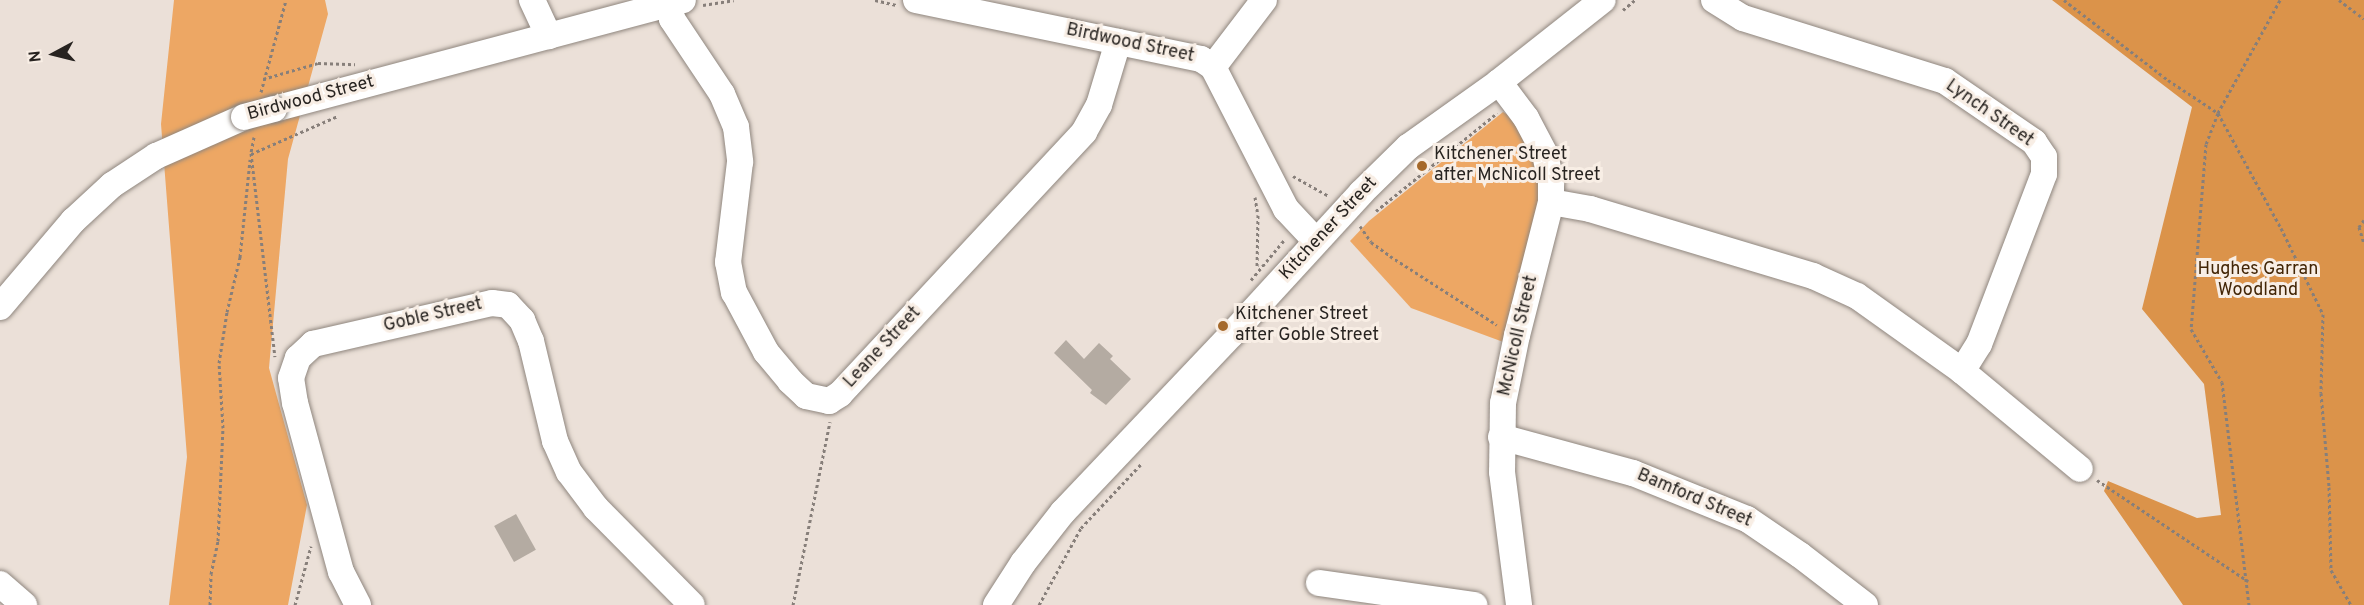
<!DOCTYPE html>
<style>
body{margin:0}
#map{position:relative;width:2364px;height:605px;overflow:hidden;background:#ebe0d8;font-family:Overpass,sans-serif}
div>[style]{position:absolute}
.green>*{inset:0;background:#eda764}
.forest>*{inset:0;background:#db934a}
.building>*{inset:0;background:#b4aba2;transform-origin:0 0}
.path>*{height:3px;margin-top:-1.5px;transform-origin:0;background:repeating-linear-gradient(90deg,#877f7a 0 3px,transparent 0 6px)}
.roads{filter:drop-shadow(0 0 2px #8f867e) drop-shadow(0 0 2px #8f867e)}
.minor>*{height:26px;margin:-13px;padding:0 13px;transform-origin:13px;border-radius:13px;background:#fff}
.bridges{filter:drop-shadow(0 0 2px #8f867e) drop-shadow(0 0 2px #8f867e)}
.minor-bridge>*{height:26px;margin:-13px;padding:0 13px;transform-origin:13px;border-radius:13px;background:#fff}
.dots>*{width:16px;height:16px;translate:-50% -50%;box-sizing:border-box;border:3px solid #f8eee5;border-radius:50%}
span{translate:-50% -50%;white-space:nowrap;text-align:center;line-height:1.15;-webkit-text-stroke:6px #f8eee5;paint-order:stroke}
.street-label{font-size:18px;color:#282421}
.poi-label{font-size:18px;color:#282421}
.left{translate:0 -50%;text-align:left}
.park-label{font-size:18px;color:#422505}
.north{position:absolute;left:24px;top:24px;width:60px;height:60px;-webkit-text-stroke:4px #f8eee5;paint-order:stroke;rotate:263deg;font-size:16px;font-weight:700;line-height:24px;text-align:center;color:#282421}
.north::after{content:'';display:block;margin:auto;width:21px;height:27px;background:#282421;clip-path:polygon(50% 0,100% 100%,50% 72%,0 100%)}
</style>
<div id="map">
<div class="green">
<i style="clip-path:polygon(174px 0,325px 0,328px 14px,288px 159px,269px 368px,307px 505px,288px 605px,169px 605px,187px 457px,161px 124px)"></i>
<i style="clip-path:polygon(1503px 112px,1510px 116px,1522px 131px,1539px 170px,1539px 190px,1538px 209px,1506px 343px,1411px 308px,1350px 241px,1369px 221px)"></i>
</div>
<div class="forest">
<i style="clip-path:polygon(2052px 0,2364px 0,2364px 605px,2183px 605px,2104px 491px,2108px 481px,2197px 518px,2221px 515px,2204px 384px,2142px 309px,2192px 107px)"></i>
</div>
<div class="building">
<i style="clip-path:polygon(1066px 340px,1084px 359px,1099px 343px,1113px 356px,1110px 359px,1131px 379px,1106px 405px,1090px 393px,1092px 390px,1054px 353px)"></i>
<i style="left:516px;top:514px;width:41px;height:25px;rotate:61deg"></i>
</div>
<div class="path">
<i style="left:875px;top:0;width:23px;rotate:13deg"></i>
<i style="left:2064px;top:0;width:131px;rotate:37.6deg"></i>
<i style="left:2168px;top:80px;width:60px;rotate:33.4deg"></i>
<i style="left:2218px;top:113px;width:33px;rotate:111deg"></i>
<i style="left:2206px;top:144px;width:186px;rotate:94.6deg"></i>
<i style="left:2191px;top:329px;width:61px;rotate:59.7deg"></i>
<i style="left:2222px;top:382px;width:225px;rotate:83.1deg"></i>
<i style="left:2280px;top:0;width:129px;rotate:118.8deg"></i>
<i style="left:2218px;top:113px;width:131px;rotate:61.3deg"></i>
<i style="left:2281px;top:228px;width:96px;rotate:64deg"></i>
<i style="left:2323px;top:314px;width:79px;rotate:91.5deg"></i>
<i style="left:2321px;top:393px;width:94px;rotate:85.1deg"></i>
<i style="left:2329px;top:487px;width:83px;rotate:88.6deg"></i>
<i style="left:2331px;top:570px;width:40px;rotate:60.3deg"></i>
<i style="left:2339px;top:0;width:31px;rotate:37deg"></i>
<i style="left:703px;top:5px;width:31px;rotate:-9deg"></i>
<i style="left:1623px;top:10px;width:16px;rotate:-40deg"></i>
<i style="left:263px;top:79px;width:57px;rotate:-16.2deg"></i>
<i style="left:318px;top:63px;width:37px;rotate:2deg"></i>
<i style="left:261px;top:92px;width:95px;rotate:-74.8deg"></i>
<i style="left:254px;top:137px;width:16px;rotate:101deg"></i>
<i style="left:251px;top:153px;width:205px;rotate:83.3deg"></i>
<i style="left:251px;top:154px;width:95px;rotate:-23.6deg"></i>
<i style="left:1293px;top:176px;width:41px;rotate:29.1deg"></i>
<i style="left:1255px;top:197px;width:18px;rotate:81deg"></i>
<i style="left:1258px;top:215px;width:53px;rotate:91.1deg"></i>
<i style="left:1376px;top:211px;width:156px;rotate:-39deg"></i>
<i style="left:2364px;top:220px;width:9px;rotate:126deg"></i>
<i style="left:2359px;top:227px;width:17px;rotate:73deg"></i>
<i style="left:1360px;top:226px;width:19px;rotate:55deg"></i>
<i style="left:1371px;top:242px;width:24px;rotate:36deg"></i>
<i style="left:1390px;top:256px;width:127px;rotate:32.8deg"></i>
<i style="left:1251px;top:280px;width:53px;rotate:-50.3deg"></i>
<i style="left:2097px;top:480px;width:182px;rotate:33.8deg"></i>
<i style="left:210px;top:605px;width:31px;rotate:-88deg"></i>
<i style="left:211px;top:574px;width:34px;rotate:-78deg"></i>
<i style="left:218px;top:541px;width:113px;rotate:-87.5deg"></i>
<i style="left:223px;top:428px;width:65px;rotate:-93.5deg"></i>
<i style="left:219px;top:363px;width:52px;rotate:-81.1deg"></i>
<i style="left:227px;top:312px;width:57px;rotate:-76.7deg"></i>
<i style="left:240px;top:257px;width:98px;rotate:-84.1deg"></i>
<i style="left:295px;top:605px;width:61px;rotate:-74.8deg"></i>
<i style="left:793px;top:605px;width:187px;rotate:-78.6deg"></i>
<i style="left:1039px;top:605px;width:88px;rotate:-61.4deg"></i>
<i style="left:1081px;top:528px;width:88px;rotate:-46.8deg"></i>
</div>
<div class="roads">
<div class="minor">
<i style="left:532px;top:0;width:40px;rotate:65deg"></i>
<i style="left:916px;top:0;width:291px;rotate:11.7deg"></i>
<i style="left:1201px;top:59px;width:14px;rotate:34deg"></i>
<i style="left:1213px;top:67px;width:160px;rotate:62.8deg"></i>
<i style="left:1286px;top:209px;width:44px;rotate:46.8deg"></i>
<i style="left:1714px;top:0;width:34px;rotate:32deg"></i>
<i style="left:1743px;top:18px;width:212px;rotate:17.3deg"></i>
<i style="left:1945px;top:81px;width:108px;rotate:34.4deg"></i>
<i style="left:2034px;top:142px;width:18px;rotate:56deg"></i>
<i style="left:2044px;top:157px;width:17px;rotate:90deg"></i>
<i style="left:2044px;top:174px;width:182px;rotate:110.9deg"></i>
<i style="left:1979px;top:344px;width:32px;rotate:122deg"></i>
<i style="left:669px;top:3px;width:16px;rotate:79deg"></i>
<i style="left:672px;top:19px;width:90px;rotate:56.3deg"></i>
<i style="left:722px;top:94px;width:36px;rotate:67deg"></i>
<i style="left:736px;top:127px;width:35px;rotate:83deg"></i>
<i style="left:740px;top:162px;width:101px;rotate:96.8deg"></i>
<i style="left:728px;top:262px;width:31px;rotate:79deg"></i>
<i style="left:734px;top:292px;width:68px;rotate:61.9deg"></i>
<i style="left:766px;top:352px;width:38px;rotate:50deg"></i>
<i style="left:790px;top:381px;width:22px;rotate:43deg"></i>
<i style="left:806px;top:396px;width:24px;rotate:12deg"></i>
<i style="left:829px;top:401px;width:13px;rotate:-32deg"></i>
<i style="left:840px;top:394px;width:358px;rotate:-47deg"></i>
<i style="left:1084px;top:132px;width:31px;rotate:-61deg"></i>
<i style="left:1099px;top:105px;width:66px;rotate:-73.2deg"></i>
<i style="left:1213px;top:67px;width:84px;rotate:-52.7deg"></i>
<i style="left:1499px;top:82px;width:45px;rotate:53.1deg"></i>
<i style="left:1526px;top:118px;width:41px;rotate:62.2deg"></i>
<i style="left:1545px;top:154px;width:30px;rotate:78deg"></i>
<i style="left:1551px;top:183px;width:19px;rotate:90deg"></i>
<i style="left:1551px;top:202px;width:137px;rotate:104.3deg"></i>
<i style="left:1517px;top:335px;width:69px;rotate:101.6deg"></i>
<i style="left:1503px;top:403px;width:69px;rotate:90.8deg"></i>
<i style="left:1502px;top:472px;width:134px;rotate:82.7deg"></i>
<i style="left:274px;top:109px;width:423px;rotate:-14.9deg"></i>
<i style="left:1551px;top:202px;width:40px;rotate:10deg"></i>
<i style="left:1590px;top:209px;width:233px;rotate:16.7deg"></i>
<i style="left:1813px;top:276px;width:48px;rotate:24.4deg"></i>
<i style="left:1857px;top:296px;width:129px;rotate:35.5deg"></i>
<i style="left:1962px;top:371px;width:153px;rotate:39.7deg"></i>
<i style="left:0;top:307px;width:113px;rotate:-49.7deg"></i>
<i style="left:73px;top:221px;width:53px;rotate:-42.7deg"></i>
<i style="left:112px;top:185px;width:53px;rotate:-33.4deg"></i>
<i style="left:156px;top:156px;width:96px;rotate:-23.9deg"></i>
<i style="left:1501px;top:437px;width:137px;rotate:15.3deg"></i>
<i style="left:1633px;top:473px;width:123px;rotate:22deg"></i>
<i style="left:1747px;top:519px;width:64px;rotate:34.2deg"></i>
<i style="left:1800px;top:555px;width:82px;rotate:37.6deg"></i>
<i style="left:1319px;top:583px;width:157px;rotate:8.1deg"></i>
<i style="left:0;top:584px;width:32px;rotate:41deg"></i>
<i style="left:358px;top:605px;width:37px;rotate:-117deg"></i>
<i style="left:341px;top:572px;width:175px;rotate:-105.2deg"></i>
<i style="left:295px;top:403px;width:25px;rotate:-99deg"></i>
<i style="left:291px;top:378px;width:21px;rotate:-71deg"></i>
<i style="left:298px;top:358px;width:21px;rotate:-43deg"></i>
<i style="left:313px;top:344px;width:184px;rotate:-12.9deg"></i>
<i style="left:492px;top:303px;width:16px;rotate:7deg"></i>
<i style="left:508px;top:305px;width:21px;rotate:47deg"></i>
<i style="left:522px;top:320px;width:23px;rotate:67deg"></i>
<i style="left:531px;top:341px;width:103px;rotate:76.5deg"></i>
<i style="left:555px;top:441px;width:34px;rotate:66deg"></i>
<i style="left:569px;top:472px;width:45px;rotate:53.1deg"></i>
<i style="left:596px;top:508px;width:136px;rotate:45.3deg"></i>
<i style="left:996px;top:605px;width:50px;rotate:-57.3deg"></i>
<i style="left:1023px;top:563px;width:65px;rotate:-51.9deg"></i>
<i style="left:1063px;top:512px;width:245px;rotate:-46.5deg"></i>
<i style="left:1232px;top:334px;width:191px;rotate:-47.5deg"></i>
<i style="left:1361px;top:193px;width:66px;rotate:-44.4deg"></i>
<i style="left:1408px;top:147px;width:112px;rotate:-35.5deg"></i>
<i style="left:1499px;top:82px;width:132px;rotate:-38.3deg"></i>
</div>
</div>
<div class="bridges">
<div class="minor-bridge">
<i style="left:244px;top:117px;width:31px;rotate:-15deg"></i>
</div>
</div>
<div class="dots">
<i style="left:1422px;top:166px;background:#a5692b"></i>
<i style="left:1223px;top:326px;background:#a5692b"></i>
</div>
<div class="street-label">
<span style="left:1130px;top:44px;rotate:12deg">Birdwood Street</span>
<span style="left:311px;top:99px;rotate:-15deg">Birdwood Street</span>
<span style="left:1989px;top:114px;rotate:35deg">Lynch Street</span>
<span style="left:1329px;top:229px;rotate:-47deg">Kitchener Street</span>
<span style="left:433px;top:316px;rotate:-13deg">Goble Street</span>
<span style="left:1519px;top:336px;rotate:-77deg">McNicoll Street</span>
<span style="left:883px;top:348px;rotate:-47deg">Leane Street</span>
<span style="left:1694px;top:499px;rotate:23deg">Bamford Street</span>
</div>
<div class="poi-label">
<span class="left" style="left:1434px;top:166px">Kitchener Street<br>after McNicoll Street</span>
<span class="left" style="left:1235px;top:326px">Kitchener Street<br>after Goble Street</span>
</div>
<div class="park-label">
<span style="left:2258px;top:281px">Hughes Garran<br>Woodland</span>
</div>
<div class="north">N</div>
</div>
